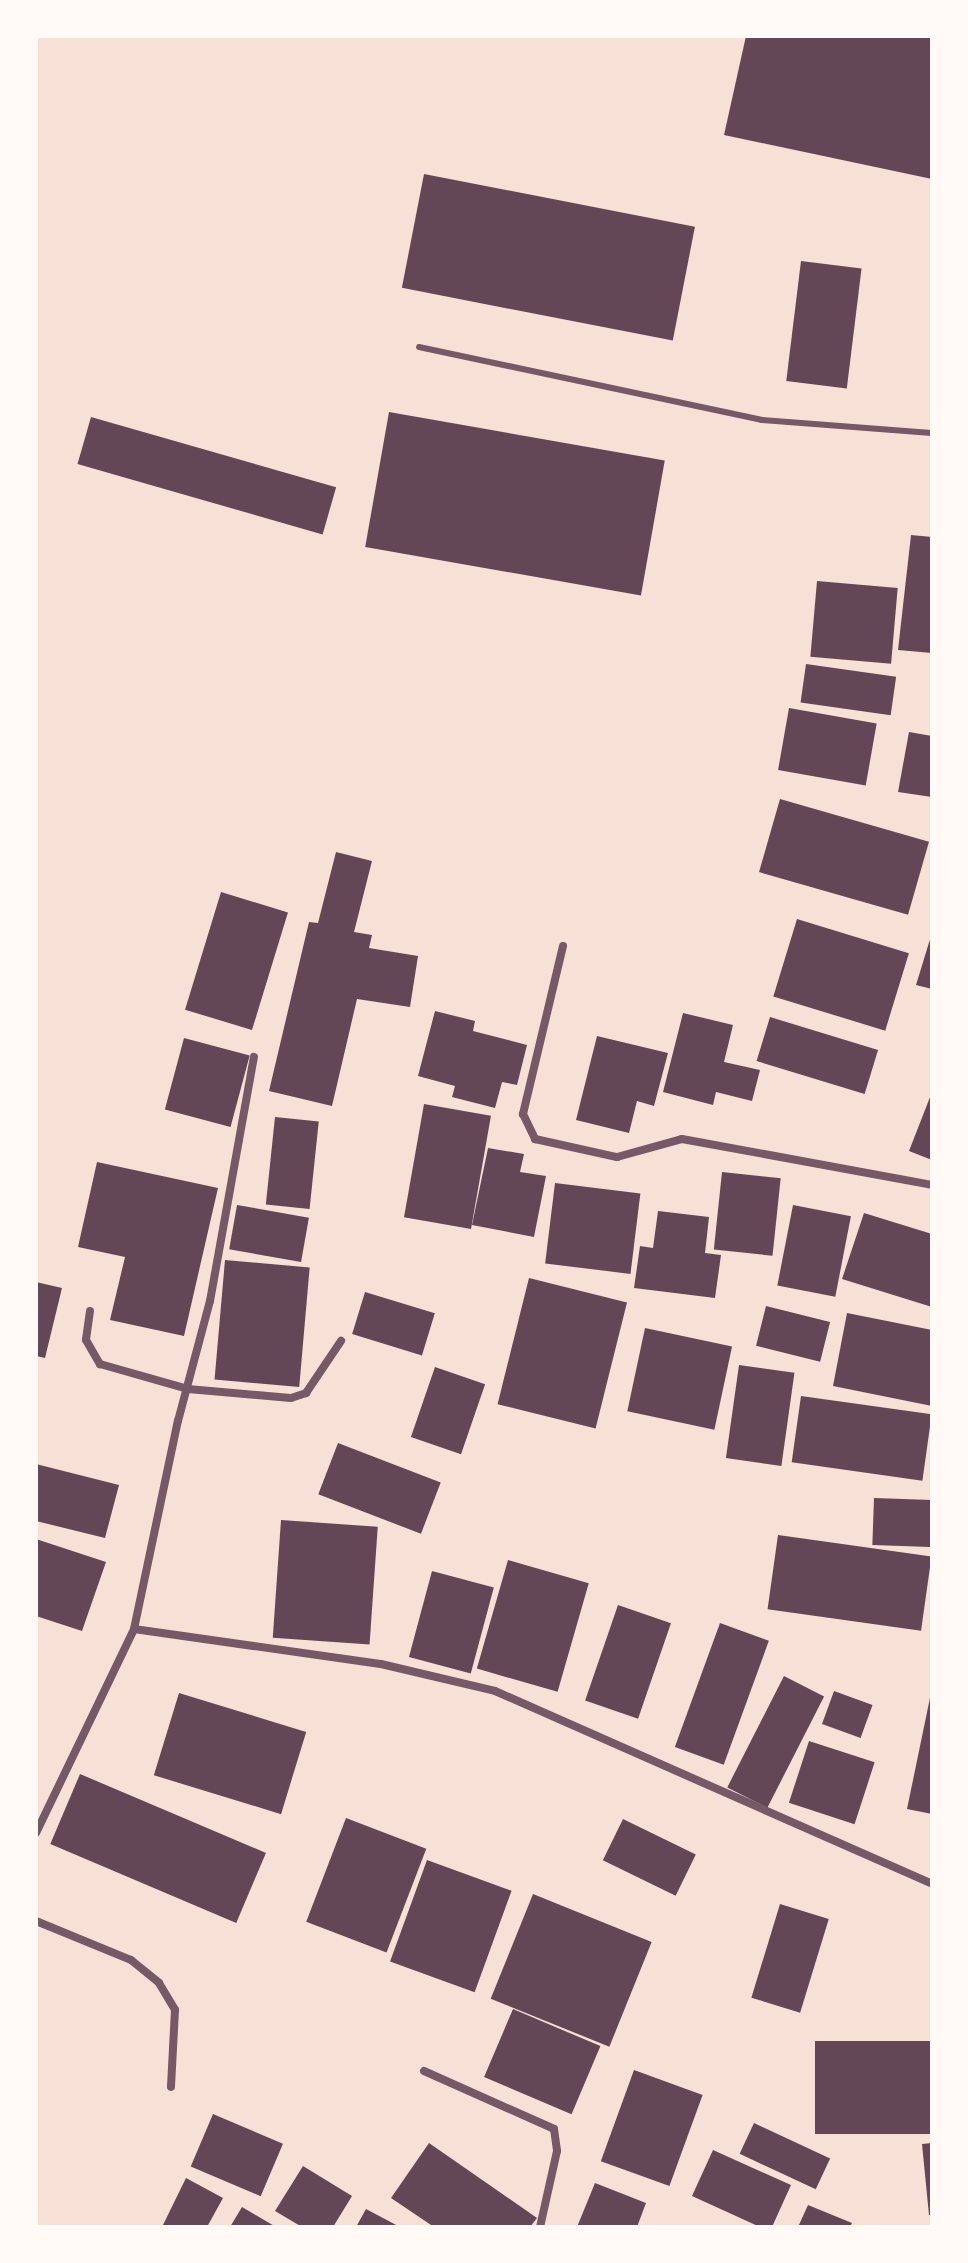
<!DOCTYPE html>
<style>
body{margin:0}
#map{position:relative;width:968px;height:2263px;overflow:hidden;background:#f7e1d7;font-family:"Public Sans",sans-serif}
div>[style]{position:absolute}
.building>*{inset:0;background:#644757;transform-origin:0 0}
.service>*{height:6px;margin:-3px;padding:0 3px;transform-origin:3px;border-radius:3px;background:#755966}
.minor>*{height:8px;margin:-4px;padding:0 4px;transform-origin:4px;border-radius:4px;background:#755966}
span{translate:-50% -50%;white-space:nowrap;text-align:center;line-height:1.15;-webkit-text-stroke:6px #fffaf5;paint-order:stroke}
.frame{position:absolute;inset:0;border:38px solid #fffaf5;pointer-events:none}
</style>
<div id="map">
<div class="building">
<i style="clip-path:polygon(746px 36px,932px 36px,932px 179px,724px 135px)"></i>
<i style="left:424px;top:174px;width:276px;height:116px;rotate:11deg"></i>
<i style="left:801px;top:261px;width:61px;height:121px;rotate:7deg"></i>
<i style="left:389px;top:412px;width:280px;height:137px;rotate:10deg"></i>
<i style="left:91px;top:417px;width:255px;height:49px;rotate:16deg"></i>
<i style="clip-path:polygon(911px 535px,932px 537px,932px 653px,898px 650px)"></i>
<i style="left:817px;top:581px;width:81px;height:76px;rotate:5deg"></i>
<i style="left:806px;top:664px;width:91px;height:39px;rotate:8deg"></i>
<i style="left:789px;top:708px;width:89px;height:63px;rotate:10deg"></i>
<i style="clip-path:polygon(909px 732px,932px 736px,932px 797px,898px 792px)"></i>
<i style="left:780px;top:799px;width:155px;height:76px;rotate:16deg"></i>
<i style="clip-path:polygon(336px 852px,372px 861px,354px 932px,372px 935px,369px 948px,418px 956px,410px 1007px,357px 999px,332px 1106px,269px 1091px,309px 922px,318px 923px)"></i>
<i style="left:221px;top:892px;width:70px;height:123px;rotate:17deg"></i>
<i style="left:797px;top:919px;width:117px;height:81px;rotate:17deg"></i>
<i style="clip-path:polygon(931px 936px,932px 936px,932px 989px,916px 985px)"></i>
<i style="clip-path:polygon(435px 1011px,475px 1021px,473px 1031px,527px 1045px,517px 1085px,502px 1082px,495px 1108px,452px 1097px,455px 1086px,418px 1076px)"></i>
<i style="clip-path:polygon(683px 1013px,733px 1025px,724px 1062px,760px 1070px,752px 1101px,716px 1092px,713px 1105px,663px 1092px)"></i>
<i style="left:770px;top:1017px;width:113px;height:46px;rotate:17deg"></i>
<i style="clip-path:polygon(597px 1036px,668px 1053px,654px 1106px,637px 1101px,629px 1133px,576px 1120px)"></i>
<i style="left:184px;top:1038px;width:68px;height:74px;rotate:15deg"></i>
<i style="clip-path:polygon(932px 1092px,932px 1160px,909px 1151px)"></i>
<i style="left:424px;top:1104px;width:68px;height:115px;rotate:10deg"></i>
<i style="left:275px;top:1117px;width:44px;height:88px;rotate:6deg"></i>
<i style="clip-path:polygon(488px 1148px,524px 1154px,520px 1172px,546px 1176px,534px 1237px,472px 1225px)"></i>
<i style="clip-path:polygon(97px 1162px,218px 1188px,184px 1336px,110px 1320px,125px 1257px,78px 1247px)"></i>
<i style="left:722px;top:1172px;width:59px;height:78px;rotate:6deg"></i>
<i style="left:555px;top:1183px;width:86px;height:81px;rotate:7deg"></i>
<i style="left:237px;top:1205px;width:73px;height:45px;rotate:10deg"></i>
<i style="left:793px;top:1205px;width:59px;height:82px;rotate:11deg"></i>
<i style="clip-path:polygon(658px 1211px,709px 1217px,705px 1253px,721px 1255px,715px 1298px,634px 1288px,640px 1246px,653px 1248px)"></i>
<i style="clip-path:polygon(864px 1213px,932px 1234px,932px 1307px,842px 1279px)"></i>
<i style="left:225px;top:1260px;width:85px;height:120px;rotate:5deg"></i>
<i style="left:529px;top:1278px;width:101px;height:130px;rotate:14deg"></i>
<i style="clip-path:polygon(36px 1282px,62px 1288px,45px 1358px,36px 1356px)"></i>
<i style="left:365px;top:1292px;width:73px;height:44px;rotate:17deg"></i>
<i style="left:766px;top:1306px;width:66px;height:41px;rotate:14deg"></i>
<i style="clip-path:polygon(847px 1313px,932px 1330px,932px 1406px,833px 1386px)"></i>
<i style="left:645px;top:1328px;width:89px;height:85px;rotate:12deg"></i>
<i style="left:739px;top:1365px;width:56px;height:94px;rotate:8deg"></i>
<i style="left:435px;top:1367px;width:53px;height:74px;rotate:19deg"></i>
<i style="left:801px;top:1396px;width:132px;height:67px;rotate:8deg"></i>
<i style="left:338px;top:1443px;width:110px;height:55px;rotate:21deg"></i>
<i style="clip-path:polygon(36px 1464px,119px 1485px,105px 1538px,36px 1521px)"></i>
<i style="left:874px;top:1498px;width:58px;height:47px;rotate:2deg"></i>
<i style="left:281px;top:1520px;width:97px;height:118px;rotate:4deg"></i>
<i style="left:778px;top:1535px;width:155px;height:75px;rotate:8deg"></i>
<i style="clip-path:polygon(36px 1539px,106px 1562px,82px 1631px,36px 1616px)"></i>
<i style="left:508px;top:1560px;width:84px;height:113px;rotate:16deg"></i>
<i style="left:432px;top:1571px;width:64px;height:89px;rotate:15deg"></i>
<i style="left:618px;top:1605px;width:56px;height:101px;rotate:19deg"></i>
<i style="left:720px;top:1623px;width:52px;height:132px;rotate:20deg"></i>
<i style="left:784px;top:1676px;width:45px;height:125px;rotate:27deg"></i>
<i style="left:834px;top:1691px;width:41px;height:35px;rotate:20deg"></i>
<i style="left:179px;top:1693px;width:133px;height:86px;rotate:17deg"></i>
<i style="clip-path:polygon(931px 1693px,932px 1693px,932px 1814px,907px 1809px)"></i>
<i style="left:809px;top:1741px;width:69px;height:65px;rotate:18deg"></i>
<i style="left:80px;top:1774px;width:202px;height:76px;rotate:23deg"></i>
<i style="left:346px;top:1818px;width:86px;height:111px;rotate:21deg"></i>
<i style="left:623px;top:1819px;width:81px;height:46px;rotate:26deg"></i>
<i style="left:427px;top:1860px;width:90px;height:108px;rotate:20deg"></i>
<i style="left:533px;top:1894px;width:128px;height:113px;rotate:22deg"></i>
<i style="left:780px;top:1904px;width:51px;height:98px;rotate:17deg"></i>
<i style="left:513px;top:2009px;width:95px;height:74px;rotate:23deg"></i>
<i style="left:932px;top:2041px;width:93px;height:117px;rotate:90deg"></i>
<i style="left:634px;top:2070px;width:73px;height:97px;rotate:20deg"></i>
<i style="left:213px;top:2114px;width:76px;height:57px;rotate:23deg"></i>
<i style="left:754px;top:2123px;width:84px;height:34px;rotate:25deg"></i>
<i style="clip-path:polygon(429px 2143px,537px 2218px,530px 2227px,434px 2227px,391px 2198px)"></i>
<i style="clip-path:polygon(932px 2143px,932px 2215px,929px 2215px,922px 2144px)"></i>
<i style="clip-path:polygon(713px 2150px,791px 2185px,772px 2227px,760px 2227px,692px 2196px)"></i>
<i style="clip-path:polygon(303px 2166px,352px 2196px,333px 2227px,302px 2227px,275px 2211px)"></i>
<i style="clip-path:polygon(186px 2178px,223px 2198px,207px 2227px,162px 2227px)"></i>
<i style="clip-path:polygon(595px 2183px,646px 2203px,637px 2227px,577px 2227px)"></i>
<i style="clip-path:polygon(808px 2205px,852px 2223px,850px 2227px,798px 2227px)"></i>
<i style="clip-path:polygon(242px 2207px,276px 2227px,230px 2227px)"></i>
<i style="clip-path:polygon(366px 2209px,400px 2227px,356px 2227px)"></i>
</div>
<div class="service">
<i style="left:419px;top:347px;width:351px;rotate:12deg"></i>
<i style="left:762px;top:420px;width:170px;rotate:4.4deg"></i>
</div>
<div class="minor">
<i style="left:563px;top:946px;width:173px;rotate:103.4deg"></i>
<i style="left:523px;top:1114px;width:28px;rotate:64deg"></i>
<i style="left:535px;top:1139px;width:84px;rotate:12.4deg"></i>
<i style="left:617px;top:1157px;width:67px;rotate:-15.5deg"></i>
<i style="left:682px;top:1139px;width:254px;rotate:10.4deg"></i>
<i style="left:90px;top:1311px;width:29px;rotate:98deg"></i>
<i style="left:86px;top:1340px;width:28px;rotate:60deg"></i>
<i style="left:100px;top:1364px;width:91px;rotate:15.9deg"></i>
<i style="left:188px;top:1389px;width:103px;rotate:5deg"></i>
<i style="left:291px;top:1398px;width:16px;rotate:-18deg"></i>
<i style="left:306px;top:1393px;width:63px;rotate:-56.1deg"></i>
<i style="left:134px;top:1629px;width:213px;rotate:-78.1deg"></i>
<i style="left:178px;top:1421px;width:124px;rotate:-75.1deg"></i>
<i style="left:210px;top:1301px;width:248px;rotate:-79.8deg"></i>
<i style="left:36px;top:1833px;width:226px;rotate:-64.3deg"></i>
<i style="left:134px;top:1629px;width:249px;rotate:8.1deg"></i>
<i style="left:381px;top:1664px;width:117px;rotate:13.3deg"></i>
<i style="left:495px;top:1691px;width:478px;rotate:23.8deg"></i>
<i style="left:36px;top:1921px;width:103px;rotate:22.3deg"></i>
<i style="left:131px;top:1960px;width:36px;rotate:39deg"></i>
<i style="left:159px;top:1983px;width:31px;rotate:59deg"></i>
<i style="left:175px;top:2010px;width:77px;rotate:93deg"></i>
<i style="left:424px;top:2071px;width:142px;rotate:24deg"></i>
<i style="left:554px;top:2129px;width:22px;rotate:82deg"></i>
<i style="left:557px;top:2151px;width:78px;rotate:102.6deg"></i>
</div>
<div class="frame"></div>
</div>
